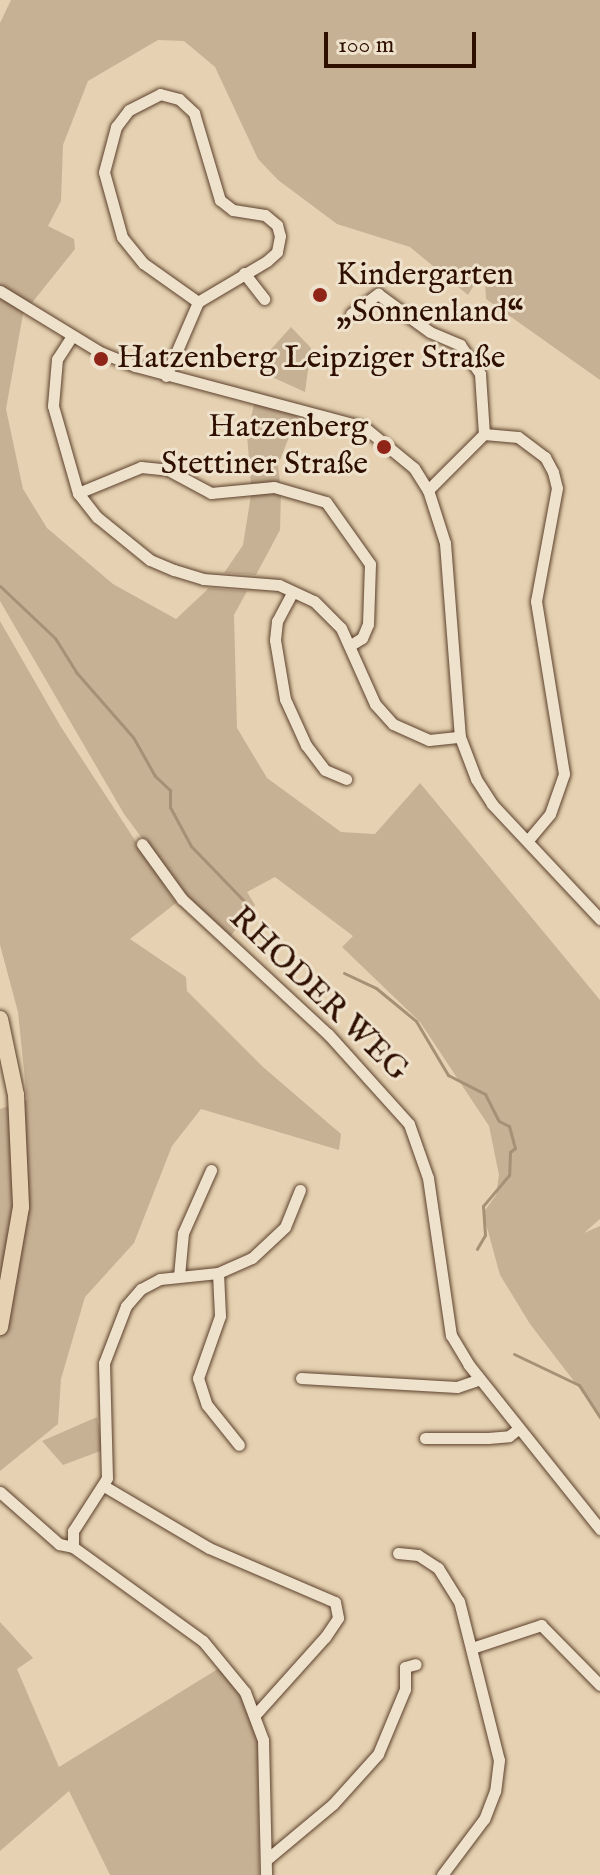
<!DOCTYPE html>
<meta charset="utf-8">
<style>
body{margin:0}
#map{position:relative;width:600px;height:1875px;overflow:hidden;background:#e6d2b2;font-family:"IM FELL English",serif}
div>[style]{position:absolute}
.green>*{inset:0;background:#c7b194}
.stream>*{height:3px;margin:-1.5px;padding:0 1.5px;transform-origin:1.5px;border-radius:1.5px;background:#a79075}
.roads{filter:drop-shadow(0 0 2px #5c402c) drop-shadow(0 0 2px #5c402c)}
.minor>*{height:11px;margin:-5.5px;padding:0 5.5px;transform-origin:5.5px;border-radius:5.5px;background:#efe2cd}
.primary>*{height:16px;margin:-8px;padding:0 8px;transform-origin:8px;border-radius:8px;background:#e6d2b2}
.dots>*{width:22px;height:22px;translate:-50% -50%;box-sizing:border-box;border:4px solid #efe2cd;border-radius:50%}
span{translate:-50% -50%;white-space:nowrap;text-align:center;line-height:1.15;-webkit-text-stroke:6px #efe2cd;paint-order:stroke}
.poi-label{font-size:32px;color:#2e0f00}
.left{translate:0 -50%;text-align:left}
.right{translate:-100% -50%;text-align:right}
.street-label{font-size:32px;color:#2e0f00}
.scale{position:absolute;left:324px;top:32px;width:152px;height:36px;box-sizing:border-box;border:4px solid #2e0f00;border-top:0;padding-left:10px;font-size:24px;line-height:28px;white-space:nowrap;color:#2e0f00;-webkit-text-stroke:6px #efe2cd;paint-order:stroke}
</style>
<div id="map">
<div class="green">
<i style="clip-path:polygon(11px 0,600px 0,600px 380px,486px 299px,485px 282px,476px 282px,468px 295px,410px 247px,337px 224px,278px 180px,258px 159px,215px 67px,184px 41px,158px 40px,88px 81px,63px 145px,61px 201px,48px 226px,74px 239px,75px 249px,23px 314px,6px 409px,23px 489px,47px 528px,113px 584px,176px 619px,209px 588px,247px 591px,234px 615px,237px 728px,267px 778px,341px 832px,375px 834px,420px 783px,600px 1000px,600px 1219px,584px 1233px,600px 1226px,600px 1415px,530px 1324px,500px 1275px,483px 1213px,496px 1195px,499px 1175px,489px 1126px,420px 1022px,342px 947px,353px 936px,275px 877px,247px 892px,255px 905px,229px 938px,182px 892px,124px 814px,0 601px,0 23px)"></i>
<i style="clip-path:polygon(291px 327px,311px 348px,305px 392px,261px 372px,264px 357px)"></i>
<i style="clip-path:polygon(255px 400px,299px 412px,278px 465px,280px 482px,251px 485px,247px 435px)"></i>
<i style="clip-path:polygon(281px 492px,280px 530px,256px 575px,224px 573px,243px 545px,251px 495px)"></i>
<i style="clip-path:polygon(0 621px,61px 727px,176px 903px,130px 939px,186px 977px,187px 991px,263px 1067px,341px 1134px,339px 1150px,201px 1109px,172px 1146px,134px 1243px,85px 1297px,61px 1379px,58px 1424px,0 1471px,0 1109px,27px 1100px,18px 1012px,0 945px)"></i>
<i style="clip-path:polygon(97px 1417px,103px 1450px,63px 1465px,42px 1441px)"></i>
<i style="clip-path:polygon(0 1622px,33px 1658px,17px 1669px,59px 1767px,221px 1667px,240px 1695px,258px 1742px,259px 1875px,110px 1875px,69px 1791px,0 1851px)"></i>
</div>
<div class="stream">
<i style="left:0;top:586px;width:76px;rotate:43.4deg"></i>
<i style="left:55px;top:638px;width:40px;rotate:58deg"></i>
<i style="left:76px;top:672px;width:86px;rotate:48.8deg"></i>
<i style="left:133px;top:737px;width:45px;rotate:60.6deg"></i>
<i style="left:155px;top:776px;width:21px;rotate:43deg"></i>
<i style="left:170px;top:790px;width:17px;rotate:90deg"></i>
<i style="left:170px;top:807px;width:44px;rotate:61.7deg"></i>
<i style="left:191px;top:846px;width:83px;rotate:46deg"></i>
<i style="left:344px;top:973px;width:35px;rotate:25deg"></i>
<i style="left:376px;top:988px;width:52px;rotate:39.5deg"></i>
<i style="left:416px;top:1021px;width:63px;rotate:59.3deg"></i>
<i style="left:448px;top:1075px;width:42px;rotate:27.2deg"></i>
<i style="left:485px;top:1094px;width:30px;rotate:63deg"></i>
<i style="left:499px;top:1121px;width:11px;rotate:27deg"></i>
<i style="left:509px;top:1126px;width:23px;rotate:75deg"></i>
<i style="left:515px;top:1148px;width:6px;rotate:141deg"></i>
<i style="left:510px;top:1152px;width:23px;rotate:92deg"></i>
<i style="left:509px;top:1175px;width:40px;rotate:130deg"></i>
<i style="left:483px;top:1206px;width:29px;rotate:86deg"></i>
<i style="left:485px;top:1235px;width:16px;rotate:120deg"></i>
<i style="left:514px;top:1354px;width:72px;rotate:25.5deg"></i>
<i style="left:579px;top:1385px;width:38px;rotate:57deg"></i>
</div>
<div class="roads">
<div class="minor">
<i style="left:244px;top:273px;width:33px;rotate:52deg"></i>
<i style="left:0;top:291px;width:117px;rotate:31.4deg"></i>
<i style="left:100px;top:352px;width:38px;rotate:22deg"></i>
<i style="left:135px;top:366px;width:237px;rotate:14.9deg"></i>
<i style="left:364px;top:427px;width:65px;rotate:39.4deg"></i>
<i style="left:414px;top:468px;width:26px;rotate:58deg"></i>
<i style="left:428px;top:490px;width:56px;rotate:72.2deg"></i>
<i style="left:445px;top:543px;width:195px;rotate:85.6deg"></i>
<i style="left:460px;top:737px;width:45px;rotate:69.1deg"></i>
<i style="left:476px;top:779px;width:30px;rotate:57deg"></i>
<i style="left:492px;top:804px;width:158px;rotate:46.8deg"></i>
<i style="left:351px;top:314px;width:34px;rotate:-37deg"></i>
<i style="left:378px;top:294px;width:64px;rotate:36.2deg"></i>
<i style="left:430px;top:332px;width:33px;rotate:23deg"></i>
<i style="left:460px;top:345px;width:35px;rotate:55deg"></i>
<i style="left:480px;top:374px;width:60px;rotate:86.2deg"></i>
<i style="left:72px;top:336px;width:27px;rotate:123deg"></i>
<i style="left:57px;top:359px;width:47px;rotate:94.9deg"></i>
<i style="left:53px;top:406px;width:91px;rotate:74deg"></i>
<i style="left:78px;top:493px;width:31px;rotate:52deg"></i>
<i style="left:97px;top:517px;width:68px;rotate:39.1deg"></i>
<i style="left:150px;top:560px;width:26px;rotate:23deg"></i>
<i style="left:174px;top:570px;width:30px;rotate:17deg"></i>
<i style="left:203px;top:579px;width:76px;rotate:4.5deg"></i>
<i style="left:279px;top:585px;width:38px;rotate:25deg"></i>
<i style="left:314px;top:601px;width:38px;rotate:45deg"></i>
<i style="left:341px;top:628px;width:83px;rotate:65.9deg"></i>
<i style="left:375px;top:704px;width:27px;rotate:48deg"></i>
<i style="left:393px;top:724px;width:39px;rotate:24deg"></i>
<i style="left:429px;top:740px;width:31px;rotate:-6deg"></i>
<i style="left:166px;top:376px;width:81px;rotate:-66.6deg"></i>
<i style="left:198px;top:302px;width:67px;rotate:-144.7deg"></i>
<i style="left:143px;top:263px;width:33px;rotate:-129deg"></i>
<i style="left:122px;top:237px;width:67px;rotate:-105.5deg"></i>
<i style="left:104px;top:172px;width:47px;rotate:-75.1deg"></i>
<i style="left:116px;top:127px;width:21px;rotate:-53deg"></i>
<i style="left:129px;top:110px;width:35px;rotate:-27deg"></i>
<i style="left:160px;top:94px;width:20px;rotate:15deg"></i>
<i style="left:179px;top:99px;width:21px;rotate:43deg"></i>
<i style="left:194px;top:113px;width:91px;rotate:73.4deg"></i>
<i style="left:220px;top:200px;width:16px;rotate:38deg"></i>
<i style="left:233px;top:210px;width:32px;rotate:9deg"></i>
<i style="left:265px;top:215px;width:16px;rotate:40deg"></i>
<i style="left:277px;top:225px;width:11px;rotate:75deg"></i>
<i style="left:280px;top:236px;width:16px;rotate:101deg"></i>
<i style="left:277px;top:252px;width:13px;rotate:138deg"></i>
<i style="left:267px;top:261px;width:80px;rotate:149.3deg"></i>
<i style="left:428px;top:490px;width:79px;rotate:-45deg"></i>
<i style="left:484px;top:434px;width:34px;rotate:5deg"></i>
<i style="left:518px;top:437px;width:34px;rotate:37deg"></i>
<i style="left:545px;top:457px;width:17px;rotate:62deg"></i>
<i style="left:553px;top:472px;width:16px;rotate:76deg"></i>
<i style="left:557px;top:488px;width:115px;rotate:100.5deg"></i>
<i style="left:536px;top:601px;width:175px;rotate:80.8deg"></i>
<i style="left:564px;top:774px;width:42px;rotate:109.3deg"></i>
<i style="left:550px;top:814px;width:35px;rotate:130deg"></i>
<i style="left:78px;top:493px;width:68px;rotate:-22.4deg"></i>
<i style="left:141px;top:467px;width:27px;rotate:6deg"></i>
<i style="left:168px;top:470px;width:49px;rotate:28.1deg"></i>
<i style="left:211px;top:493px;width:63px;rotate:-5.4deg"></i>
<i style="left:274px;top:487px;width:54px;rotate:16.1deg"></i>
<i style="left:326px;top:502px;width:76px;rotate:54.6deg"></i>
<i style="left:370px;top:564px;width:60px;rotate:91.9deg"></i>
<i style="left:368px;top:624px;width:15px;rotate:113deg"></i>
<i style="left:362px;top:638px;width:15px;rotate:148deg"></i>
<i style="left:292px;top:593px;width:32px;rotate:118deg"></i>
<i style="left:277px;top:621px;width:19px;rotate:96deg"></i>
<i style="left:275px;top:640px;width:60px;rotate:80.4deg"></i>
<i style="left:285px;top:699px;width:51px;rotate:65.5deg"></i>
<i style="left:306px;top:745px;width:31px;rotate:53deg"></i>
<i style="left:325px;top:770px;width:23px;rotate:23deg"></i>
<i style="left:142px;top:844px;width:68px;rotate:54deg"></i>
<i style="left:182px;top:899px;width:199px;rotate:42.8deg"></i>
<i style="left:328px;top:1034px;width:121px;rotate:48deg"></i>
<i style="left:409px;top:1124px;width:57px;rotate:70.6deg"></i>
<i style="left:428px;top:1178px;width:159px;rotate:81.7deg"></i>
<i style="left:451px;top:1335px;width:35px;rotate:59deg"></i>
<i style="left:469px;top:1365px;width:210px;rotate:51.4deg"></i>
<i style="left:218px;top:1273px;width:43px;rotate:87.3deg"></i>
<i style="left:220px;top:1316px;width:66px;rotate:109.5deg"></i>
<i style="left:198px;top:1378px;width:28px;rotate:72deg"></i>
<i style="left:207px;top:1405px;width:51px;rotate:51.3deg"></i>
<i style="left:179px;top:1276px;width:43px;rotate:-84.7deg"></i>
<i style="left:183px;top:1233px;width:69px;rotate:-66deg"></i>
<i style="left:301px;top:1378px;width:156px;rotate:3.3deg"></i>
<i style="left:457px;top:1387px;width:24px;rotate:-19deg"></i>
<i style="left:425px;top:1438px;width:63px"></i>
<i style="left:488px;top:1438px;width:21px;rotate:-5deg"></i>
<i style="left:509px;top:1436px;width:11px;rotate:-38deg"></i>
<i style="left:104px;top:1486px;width:122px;rotate:30.6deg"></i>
<i style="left:209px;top:1548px;width:137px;rotate:23.2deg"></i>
<i style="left:335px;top:1602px;width:16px;rotate:79deg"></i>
<i style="left:338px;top:1618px;width:23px;rotate:124deg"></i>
<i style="left:325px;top:1637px;width:103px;rotate:131.9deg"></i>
<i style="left:0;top:1492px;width:79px;rotate:41.4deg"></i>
<i style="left:59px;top:1544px;width:14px;rotate:12deg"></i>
<i style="left:73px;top:1547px;width:16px;rotate:-90deg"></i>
<i style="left:73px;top:1531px;width:63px;rotate:-57.3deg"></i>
<i style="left:107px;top:1478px;width:115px;rotate:-91.5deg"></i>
<i style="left:104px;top:1363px;width:61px;rotate:-68.9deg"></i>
<i style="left:126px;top:1306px;width:23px;rotate:-49deg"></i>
<i style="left:141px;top:1289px;width:21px;rotate:-28deg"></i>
<i style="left:160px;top:1279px;width:58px;rotate:-5.9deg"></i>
<i style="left:218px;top:1273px;width:37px;rotate:-24deg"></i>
<i style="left:252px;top:1258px;width:45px;rotate:-43.2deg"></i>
<i style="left:285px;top:1227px;width:40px;rotate:-68deg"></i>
<i style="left:73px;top:1547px;width:160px;rotate:35.9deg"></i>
<i style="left:203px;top:1641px;width:66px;rotate:50.5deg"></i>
<i style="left:245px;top:1692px;width:51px;rotate:69.4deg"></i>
<i style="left:263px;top:1740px;width:135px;rotate:88.7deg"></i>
<i style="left:398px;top:1553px;width:20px;rotate:6deg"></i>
<i style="left:418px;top:1555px;width:24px;rotate:33deg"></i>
<i style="left:438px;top:1568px;width:39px;rotate:58deg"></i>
<i style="left:459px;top:1601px;width:164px;rotate:75.9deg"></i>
<i style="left:499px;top:1760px;width:31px;rotate:97deg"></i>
<i style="left:495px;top:1791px;width:30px;rotate:111deg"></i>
<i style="left:484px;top:1819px;width:70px;rotate:126.9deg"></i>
<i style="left:472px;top:1648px;width:73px;rotate:-18.4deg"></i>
<i style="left:541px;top:1625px;width:84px;rotate:45.5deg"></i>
<i style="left:266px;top:1860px;width:87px;rotate:-39.9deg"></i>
<i style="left:333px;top:1804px;width:67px;rotate:-48deg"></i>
<i style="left:378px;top:1754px;width:70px;rotate:-67.4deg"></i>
<i style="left:405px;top:1689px;width:22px;rotate:-90deg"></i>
<i style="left:405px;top:1667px;width:11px;rotate:-15deg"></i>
</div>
<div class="primary">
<i style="left:0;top:1019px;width:78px;rotate:78.1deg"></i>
<i style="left:16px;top:1095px;width:112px;rotate:87.4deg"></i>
<i style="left:21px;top:1207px;width:122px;rotate:99.9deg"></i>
</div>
</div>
<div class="dots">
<i style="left:320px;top:295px;background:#8f2418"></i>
<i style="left:101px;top:359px;background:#8f2418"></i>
<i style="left:384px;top:447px;background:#8f2418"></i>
</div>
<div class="poi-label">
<span class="left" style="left:336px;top:295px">Kindergarten<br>„Sonnenland“</span>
<span class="left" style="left:117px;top:359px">Hatzenberg Leipziger Straße</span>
<span class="right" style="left:368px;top:447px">Hatzenberg<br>Stettiner Straße</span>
</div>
<div class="street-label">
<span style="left:318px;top:995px;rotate:44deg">RHODER WEG</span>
</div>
<div class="scale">100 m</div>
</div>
